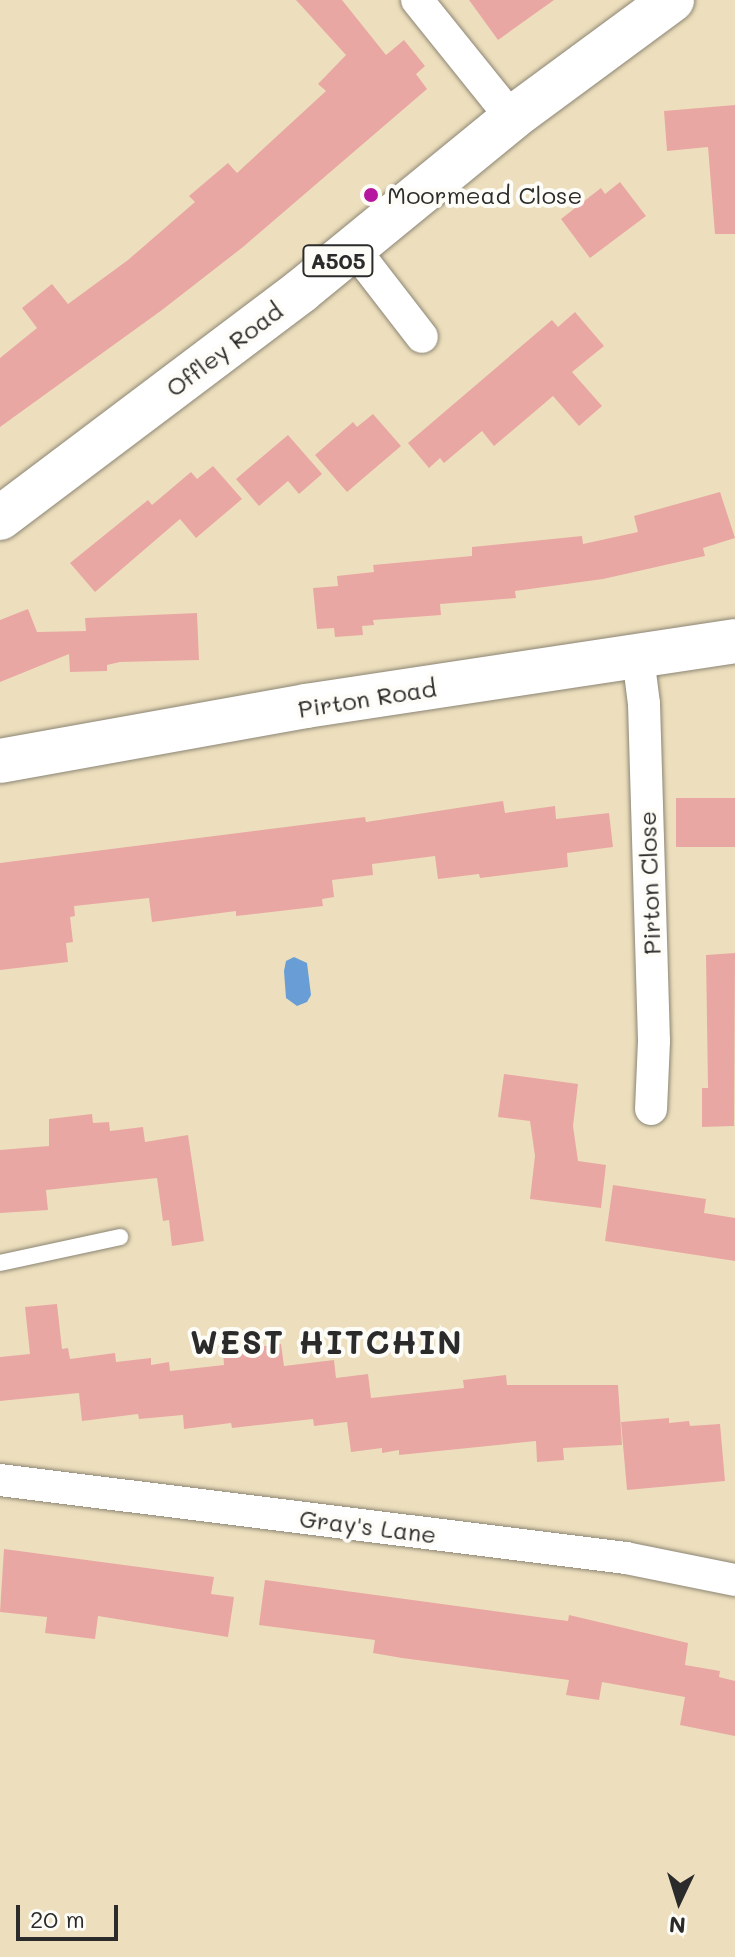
<!DOCTYPE html>
<style>
body{margin:0}
#map{position:relative;width:735px;height:1957px;overflow:hidden;background:#eddfbd;font-family:Mali,sans-serif}
div>[style]{position:absolute}
.water>*{inset:0;background:#689ed5}
.building>*{inset:0;background:#e9a7a3;transform-origin:0 0}
.roads{filter:drop-shadow(0 0 2px #8c8574) drop-shadow(0 0 2px #8c8574)}
.service>*{height:16px;margin:-8px;padding:0 8px;transform-origin:8px;border-radius:8px;background:#fff}
.minor>*{height:32px;margin:-16px;padding:0 16px;transform-origin:16px;border-radius:16px;background:#fff}
.secondary>*{height:44px;margin:-22px;padding:0 22px;transform-origin:22px;border-radius:22px;background:#fff}
.primary>*{height:44px;margin:-22px;padding:0 22px;transform-origin:22px;border-radius:22px;background:#fff}
.dots>*{width:22px;height:22px;translate:-50% -50%;box-sizing:border-box;border:4px solid #fdfcf7;border-radius:50%}
span{translate:-50% -50%;white-space:nowrap;text-align:center;line-height:1.15;-webkit-text-stroke:8px #fdfcf7;paint-order:stroke}
.shield-label span{padding:2px 6px;background:#fdfcf7;border:2px solid;border-radius:6px;-webkit-text-stroke-width:0}
.shield-label{font-size:22px;color:#2b2b2b;font-weight:700}
.poi-label{font-size:24px;color:#2b2b2b}
.left{translate:0 -50%;text-align:left}
.street-label{font-size:24px;color:#2b2b2b}
.district-label{font-size:32px;color:#2b2b2b;font-weight:700;letter-spacing:2px}
.north{position:absolute;left:639px;top:1861px;width:80px;height:80px;-webkit-text-stroke:6px #fdfcf7;paint-order:stroke;rotate:184deg;font-size:22px;font-weight:700;line-height:32px;text-align:center;color:#2b2b2b}
.north::after{content:'';display:block;margin:auto;width:28px;height:36px;background:#2b2b2b;clip-path:polygon(50% 0,100% 100%,50% 72%,0 100%)}
.scale{position:absolute;left:16px;top:1905px;width:102px;height:36px;box-sizing:border-box;border:4px solid #2b2b2b;border-top:0;padding-left:10px;font-size:24px;line-height:28px;white-space:nowrap;color:#2b2b2b;-webkit-text-stroke:6px #fdfcf7;paint-order:stroke}
</style>
<div id="map">
<div class="water">
<i style="clip-path:polygon(294px 957px,307px 963px,311px 995px,307px 1002px,297px 1006px,286px 998px,284px 971px,286px 961px)"></i>
</div>
<div class="building">
<i style="clip-path:polygon(296px 0,342px 0,386px 55px,404px 40px,425px 66px,416px 74px,427px 89px,243px 247px,162px 310px,0 427px,0 358px,37px 328px,22px 308px,52px 284px,68px 304px,128px 260px,195px 202px,189px 196px,228px 163px,237px 173px,326px 91px,318px 84px,346px 55px)"></i>
<i style="clip-path:polygon(469px 0,554px 0,498px 40px)"></i>
<i style="clip-path:polygon(735px 105px,735px 234px,715px 234px,708px 147px,667px 151px,664px 111px)"></i>
<i style="clip-path:polygon(620px 182px,646px 216px,590px 258px,561px 219px,601px 188px,605px 194px)"></i>
<i style="clip-path:polygon(575px 312px,604px 346px,572px 372px,602px 406px,579px 426px,553px 396px,494px 446px,482px 431px,444px 463px,440px 458px,429px 468px,408px 443px,552px 320px,558px 327px)"></i>
<i style="clip-path:polygon(373px 414px,401px 446px,347px 492px,315px 455px,353px 422px,357px 427px)"></i>
<i style="clip-path:polygon(288px 435px,322px 474px,299px 494px,288px 481px,259px 506px,236px 479px)"></i>
<i style="clip-path:polygon(213px 466px,242px 499px,196px 538px,180px 519px,95px 592px,70px 563px,148px 500px,152px 505px,191px 472px,197px 479px)"></i>
<i style="clip-path:polygon(720px 492px,735px 538px,703px 548px,705px 556px,603px 579px,515px 591px,516px 598px,440px 604px,441px 615px,373px 620px,374px 625px,362px 626px,363px 635px,335px 637px,334px 628px,317px 629px,313px 588px,338px 586px,337px 576px,374px 572px,373px 565px,472px 556px,472px 547px,582px 536px,583px 544px,638px 532px,634px 516px)"></i>
<i style="clip-path:polygon(28px 609px,37px 632px,86px 631px,85px 618px,197px 613px,199px 660px,120px 662px,107px 665px,107px 671px,70px 672px,69px 654px,0 682px,0 620px)"></i>
<i style="left:735px;top:798px;width:49px;height:59px;rotate:90deg"></i>
<i style="clip-path:polygon(503px 801px,505px 813px,555px 806px,556px 819px,609px 813px,613px 847px,567px 853px,568px 867px,480px 878px,479px 874px,438px 879px,435px 856px,372px 864px,373px 875px,332px 880px,334px 897px,322px 899px,323px 906px,236px 916px,236px 911px,152px 922px,149px 898px,74px 906px,75px 916px,70px 917px,73px 942px,66px 943px,68px 962px,0 970px,0 863px,365px 817px,366px 822px)"></i>
<i style="clip-path:polygon(735px 953px,734px 1126px,702px 1127px,702px 1088px,708px 1088px,706px 955px)"></i>
<i style="clip-path:polygon(504px 1074px,578px 1084px,573px 1126px,578px 1161px,606px 1165px,601px 1208px,530px 1199px,535px 1156px,530px 1121px,498px 1117px)"></i>
<i style="clip-path:polygon(92px 1114px,93px 1123px,109px 1122px,110px 1131px,143px 1127px,145px 1142px,188px 1135px,204px 1241px,172px 1246px,169px 1220px,163px 1221px,157px 1178px,46px 1190px,48px 1210px,0 1213px,0 1150px,49px 1146px,49px 1119px)"></i>
<i style="clip-path:polygon(613px 1185px,706px 1199px,704px 1213px,735px 1218px,735px 1261px,605px 1241px)"></i>
<i style="clip-path:polygon(57px 1304px,62px 1349px,68px 1348px,70px 1359px,115px 1353px,116px 1362px,151px 1358px,151px 1365px,169px 1362px,170px 1371px,224px 1365px,223px 1351px,281px 1344px,284px 1366px,334px 1360px,336px 1378px,368px 1374px,371px 1398px,464px 1388px,463px 1380px,506px 1375px,507px 1385px,618px 1385px,622px 1445px,563px 1448px,564px 1460px,537px 1462px,536px 1441px,399px 1455px,399px 1450px,382px 1453px,382px 1448px,351px 1452px,347px 1422px,314px 1426px,313px 1419px,232px 1428px,231px 1423px,184px 1429px,183px 1415px,139px 1419px,138px 1414px,82px 1421px,79px 1393px,0 1401px,0 1357px,30px 1354px,25px 1307px)"></i>
<i style="clip-path:polygon(669px 1418px,669px 1423px,689px 1421px,690px 1426px,720px 1424px,725px 1481px,627px 1490px,621px 1422px)"></i>
<i style="clip-path:polygon(4px 1549px,214px 1577px,211px 1594px,234px 1597px,228px 1637px,98px 1616px,95px 1639px,45px 1633px,47px 1617px,0 1612px)"></i>
<i style="clip-path:polygon(265px 1580px,568px 1621px,569px 1615px,688px 1643px,685px 1665px,720px 1671px,719px 1677px,735px 1681px,735px 1736px,680px 1725px,685px 1697px,602px 1682px,599px 1700px,566px 1695px,569px 1680px,402px 1658px,373px 1653px,375px 1640px,259px 1625px)"></i>
</div>
<div class="roads">
<div class="service">
<i style="left:0;top:1263px;width:123px;rotate:-12.2deg"></i>
</div>
<div class="minor">
<i style="left:417px;top:0;width:151px;rotate:51.2deg"></i>
<i style="left:354px;top:249px;width:111px;rotate:52.3deg"></i>
<i style="left:638px;top:657px;width:47px;rotate:82.7deg"></i>
<i style="left:644px;top:704px;width:337px;rotate:88.3deg"></i>
<i style="left:654px;top:1041px;width:68px;rotate:92.5deg"></i>
<i style="left:0;top:1480px;width:631px;rotate:7.1deg"></i>
<i style="left:626px;top:1558px;width:111px;rotate:11.4deg"></i>
</div>
<div class="secondary">
<i style="left:0;top:761px;width:311px;rotate:-10.2deg"></i>
<i style="left:306px;top:706px;width:434px;rotate:-8.6deg"></i>
</div>
<div class="primary">
<i style="left:0;top:518px;width:377px;rotate:-37deg"></i>
<i style="left:301px;top:291px;width:273px;rotate:-39.3deg"></i>
<i style="left:512px;top:118px;width:199px;rotate:-36.4deg"></i>
</div>
</div>
<div class="dots">
<i style="left:371px;top:195px;background:#b5179e"></i>
</div>
<div class="shield-label">
<span style="left:338px;top:261px">A505</span>
</div>
<div class="poi-label">
<span class="left" style="left:387px;top:195px">Moormead Close</span>
</div>
<div class="street-label">
<span style="left:224px;top:349px;rotate:-37deg">Offley Road</span>
<span style="left:367px;top:698px;rotate:-9deg">Pirton Road</span>
<span style="left:649px;top:883px;rotate:-92deg">Pirton Close</span>
<span style="left:368px;top:1526px;rotate:7deg">Gray's Lane</span>
</div>
<div class="district-label">
<span style="left:327px;top:1341px">WEST HITCHIN</span>
</div>
<div class="north">N</div>
<div class="scale">20 m</div>
</div>
